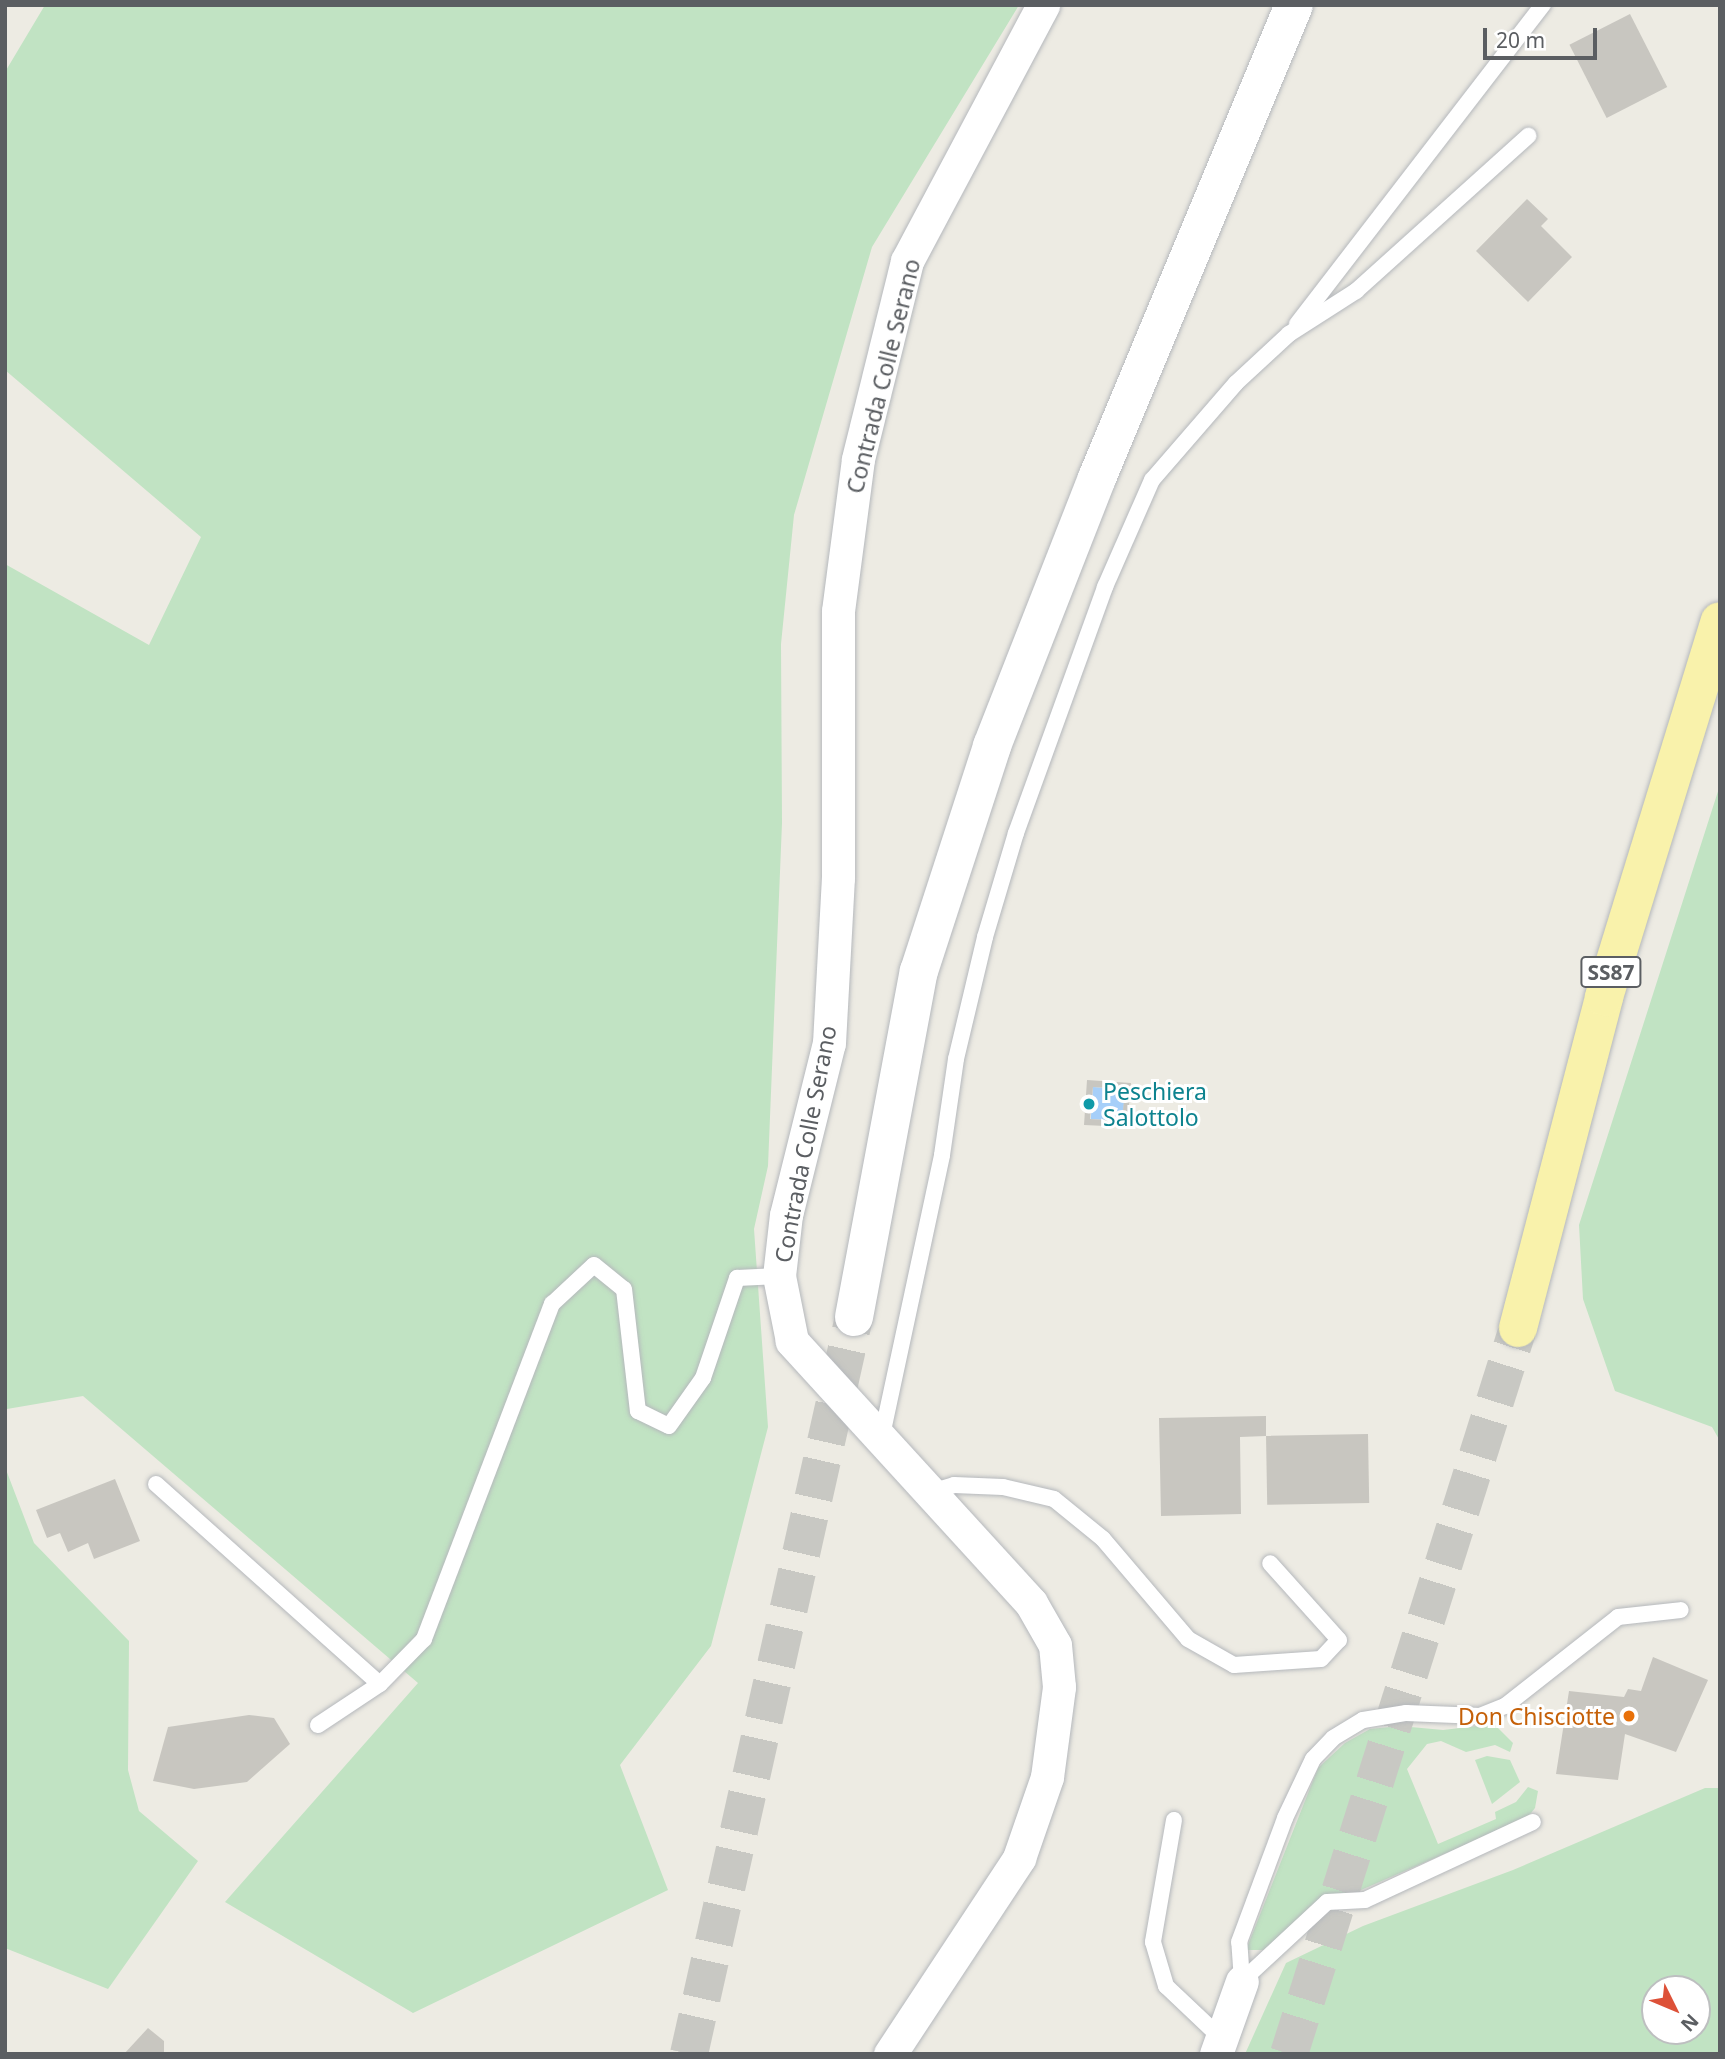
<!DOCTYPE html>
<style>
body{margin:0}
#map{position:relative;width:1725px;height:2059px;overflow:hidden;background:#edebe3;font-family:"Noto Sans",sans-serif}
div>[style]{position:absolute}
.green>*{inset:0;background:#c1e3c3}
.water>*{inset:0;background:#a6cff9;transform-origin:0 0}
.building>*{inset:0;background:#c8c6c0;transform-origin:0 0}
.secondary-tunnel>*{height:38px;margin-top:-19px;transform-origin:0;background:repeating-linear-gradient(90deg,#c8c8c3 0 38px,transparent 0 57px)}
.roads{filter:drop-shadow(0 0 2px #b5b8bc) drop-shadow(0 0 2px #b5b8bc)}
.service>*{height:16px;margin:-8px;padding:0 8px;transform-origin:8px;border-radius:8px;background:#fff}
.minor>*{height:33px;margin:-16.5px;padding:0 16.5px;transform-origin:16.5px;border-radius:16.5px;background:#fff}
.secondary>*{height:38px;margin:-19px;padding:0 19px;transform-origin:19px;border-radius:19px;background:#fff}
.primary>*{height:38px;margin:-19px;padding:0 19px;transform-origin:19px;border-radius:19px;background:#f9f2ab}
.dots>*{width:19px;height:19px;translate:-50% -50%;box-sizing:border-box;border:4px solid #fff;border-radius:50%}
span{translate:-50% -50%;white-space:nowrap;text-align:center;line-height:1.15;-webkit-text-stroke:6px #fff;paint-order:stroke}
.shield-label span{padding:2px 5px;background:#fff;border:2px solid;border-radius:5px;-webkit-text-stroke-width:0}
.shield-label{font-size:21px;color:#5b5e62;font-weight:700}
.street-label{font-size:23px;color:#5b5e62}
.culture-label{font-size:23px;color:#0d838f}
.left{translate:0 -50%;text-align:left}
.food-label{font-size:23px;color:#c56008}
.right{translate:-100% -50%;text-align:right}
.frame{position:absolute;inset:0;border:7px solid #5b5e62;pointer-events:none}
.north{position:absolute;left:1641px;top:1975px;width:70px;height:70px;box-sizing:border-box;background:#fff;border:2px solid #bdbfc0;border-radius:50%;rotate:133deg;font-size:19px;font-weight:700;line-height:28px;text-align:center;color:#5b5e62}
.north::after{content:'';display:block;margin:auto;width:24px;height:32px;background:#dd5138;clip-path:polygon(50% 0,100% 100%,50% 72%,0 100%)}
.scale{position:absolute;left:1483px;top:28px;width:114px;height:32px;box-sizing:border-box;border:4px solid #5b5e62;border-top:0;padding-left:9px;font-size:21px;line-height:24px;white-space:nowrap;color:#5b5e62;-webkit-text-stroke:5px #fff;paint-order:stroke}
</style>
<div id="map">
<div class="green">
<i style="clip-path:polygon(45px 5px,1019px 5px,872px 247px,794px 515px,781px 644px,782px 823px,768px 1166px,754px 1229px,768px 1427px,711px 1646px,620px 1765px,668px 1890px,413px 2013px,225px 1902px,418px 1683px,83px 1396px,7px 1409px,5px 1423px,5px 564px,149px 645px,201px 537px,5px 370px,5px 72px)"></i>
<i style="clip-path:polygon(1720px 785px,1720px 1441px,1712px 1427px,1615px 1391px,1583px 1299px,1579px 1225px)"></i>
<i style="clip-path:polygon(5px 1467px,34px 1543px,129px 1641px,128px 1770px,139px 1811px,198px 1861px,108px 1989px,5px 1948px)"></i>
<i style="clip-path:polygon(1494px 1724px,1513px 1743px,1510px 1752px,1495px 1745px,1466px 1752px,1441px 1741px,1427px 1744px,1407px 1769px,1438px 1844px,1496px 1819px,1495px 1812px,1516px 1802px,1528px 1787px,1538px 1791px,1535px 1808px,1527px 1818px,1361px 1890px,1323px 1897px,1264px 1950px,1246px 1950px,1318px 1768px,1345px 1743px,1370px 1729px,1400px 1726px,1443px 1730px)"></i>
<i style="clip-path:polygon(1487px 1756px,1510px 1760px,1520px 1782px,1492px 1804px,1475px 1760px)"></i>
<i style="clip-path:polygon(evenodd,1705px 1788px,1720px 1788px,1720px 2054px,1245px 2054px,1286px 1963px,1363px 1926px,1513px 1870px,1705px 1788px,1697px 1989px,1697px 2031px,1655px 2031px,1655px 1989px,1697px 1989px)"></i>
</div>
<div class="water">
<i style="left:1093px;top:1087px;width:32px;height:32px;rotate:4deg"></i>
</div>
<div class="building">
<i style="left:1630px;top:14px;width:82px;height:68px;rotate:63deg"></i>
<i style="clip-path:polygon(1527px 199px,1548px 219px,1541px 226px,1572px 257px,1528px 302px,1476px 251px)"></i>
<i style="clip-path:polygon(evenodd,1087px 1080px,1131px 1083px,1127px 1127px,1084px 1125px,1087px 1080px,1093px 1087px,1125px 1089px,1122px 1121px,1090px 1119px,1093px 1087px)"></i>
<i style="clip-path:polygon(1266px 1416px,1266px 1436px,1240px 1437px,1241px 1514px,1161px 1516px,1159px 1418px)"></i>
<i style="left:1368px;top:1434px;width:69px;height:102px;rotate:89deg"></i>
<i style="clip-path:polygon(115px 1479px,140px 1541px,94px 1559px,88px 1543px,68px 1552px,60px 1533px,47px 1538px,36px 1510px)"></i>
<i style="clip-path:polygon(1653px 1657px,1708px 1680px,1676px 1752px,1625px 1734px,1618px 1780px,1556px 1774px,1569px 1691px,1624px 1697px,1628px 1689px,1641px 1691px)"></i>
<i style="clip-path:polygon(249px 1715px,274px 1718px,290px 1744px,247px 1782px,194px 1789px,153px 1781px,168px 1727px)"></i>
<i style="clip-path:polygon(148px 2028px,164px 2041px,164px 2054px,124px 2054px)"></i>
</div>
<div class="secondary-tunnel">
<i style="left:689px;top:2054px;width:755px;rotate:-77.38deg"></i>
<i style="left:1289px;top:2054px;width:761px;rotate:-72.49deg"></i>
</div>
<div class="roads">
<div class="service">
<i style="left:1297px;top:324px;width:403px;rotate:-52.4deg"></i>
<i style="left:881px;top:1440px;width:291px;rotate:-77.9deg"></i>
<i style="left:942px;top:1155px;width:97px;rotate:-81.7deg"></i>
<i style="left:956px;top:1059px;width:125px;rotate:-76.6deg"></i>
<i style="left:985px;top:937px;width:109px;rotate:-73.4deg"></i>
<i style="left:1016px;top:833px;width:262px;rotate:-70.1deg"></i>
<i style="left:1105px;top:587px;width:117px;rotate:-66.3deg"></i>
<i style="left:1152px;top:480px;width:128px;rotate:-49.1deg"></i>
<i style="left:1236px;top:383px;width:72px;rotate:-42.8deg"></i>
<i style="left:1289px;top:334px;width:80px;rotate:-32.7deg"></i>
<i style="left:1356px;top:291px;width:232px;rotate:-42deg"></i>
<i style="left:156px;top:1484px;width:300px;rotate:41.8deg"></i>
<i style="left:928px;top:1493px;width:27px;rotate:-17deg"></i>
<i style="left:954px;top:1485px;width:49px;rotate:2.3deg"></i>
<i style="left:1003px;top:1487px;width:52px;rotate:13.2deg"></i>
<i style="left:1054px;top:1499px;width:63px;rotate:39.2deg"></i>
<i style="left:1103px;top:1539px;width:131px;rotate:49.6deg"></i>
<i style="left:1188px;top:1639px;width:53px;rotate:29.5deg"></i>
<i style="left:1234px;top:1665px;width:87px;rotate:-3.9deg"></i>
<i style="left:1321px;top:1659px;width:26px;rotate:-47deg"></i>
<i style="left:1339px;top:1640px;width:103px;rotate:-131.9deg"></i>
<i style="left:318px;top:1725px;width:74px;rotate:-33.5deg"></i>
<i style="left:380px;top:1684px;width:63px;rotate:-45.6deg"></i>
<i style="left:424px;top:1639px;width:359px;rotate:-69.1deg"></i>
<i style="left:552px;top:1304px;width:57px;rotate:-42.9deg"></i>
<i style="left:594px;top:1265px;width:38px;rotate:39deg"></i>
<i style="left:624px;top:1289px;width:123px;rotate:83.5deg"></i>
<i style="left:638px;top:1411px;width:34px;rotate:26deg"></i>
<i style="left:669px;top:1426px;width:59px;rotate:-54.7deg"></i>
<i style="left:703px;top:1378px;width:106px;rotate:-71.2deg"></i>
<i style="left:737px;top:1278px;width:42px;rotate:-2.7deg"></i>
<i style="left:1174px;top:1820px;width:124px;rotate:99.8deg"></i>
<i style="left:1153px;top:1942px;width:46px;rotate:73.5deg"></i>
<i style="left:1166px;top:1986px;width:74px;rotate:43.4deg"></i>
<i style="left:1242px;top:1981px;width:39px;rotate:-94deg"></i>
<i style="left:1239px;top:1942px;width:132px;rotate:-69.6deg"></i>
<i style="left:1285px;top:1818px;width:65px;rotate:-64.6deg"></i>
<i style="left:1313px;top:1759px;width:29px;rotate:-46deg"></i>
<i style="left:1333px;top:1738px;width:35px;rotate:-31deg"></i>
<i style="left:1363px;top:1720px;width:44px;rotate:-9.2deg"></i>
<i style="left:1406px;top:1713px;width:74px;rotate:2.3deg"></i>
<i style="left:1480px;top:1716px;width:27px;rotate:-22deg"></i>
<i style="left:1505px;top:1706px;width:144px;rotate:-38.2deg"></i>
<i style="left:1618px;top:1617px;width:63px;rotate:-6.3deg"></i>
<i style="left:1242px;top:1981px;width:116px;rotate:-42.9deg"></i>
<i style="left:1327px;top:1902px;width:38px;rotate:-3deg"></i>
<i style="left:1365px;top:1900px;width:185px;rotate:-24.9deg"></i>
</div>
<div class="minor">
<i style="left:890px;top:2054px;width:235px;rotate:-56.6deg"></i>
<i style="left:1019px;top:1858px;width:86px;rotate:-70.9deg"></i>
<i style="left:1047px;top:1777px;width:91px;rotate:-82.4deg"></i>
<i style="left:1059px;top:1687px;width:42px;rotate:-95.4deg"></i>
<i style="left:1055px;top:1645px;width:48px;rotate:-119.7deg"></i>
<i style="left:1031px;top:1603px;width:355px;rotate:-132.4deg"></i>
<i style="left:792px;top:1341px;width:66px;rotate:-101.3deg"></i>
<i style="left:779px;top:1276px;width:61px;rotate:-83.5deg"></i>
<i style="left:786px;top:1215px;width:177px;rotate:-76deg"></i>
<i style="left:829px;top:1043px;width:165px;rotate:-86.9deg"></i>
<i style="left:838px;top:878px;width:267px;rotate:-90deg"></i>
<i style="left:838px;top:611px;width:153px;rotate:-82.5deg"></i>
<i style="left:858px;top:459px;width:204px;rotate:-76.1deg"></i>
<i style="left:907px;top:261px;width:290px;rotate:-62deg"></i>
<i style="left:1216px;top:2054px;width:77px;rotate:-70.4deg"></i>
</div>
<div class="secondary">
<i style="left:854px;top:1317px;width:352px;rotate:-79.4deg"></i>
<i style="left:919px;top:971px;width:237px;rotate:-72deg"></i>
<i style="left:992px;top:746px;width:288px;rotate:-68.6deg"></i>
<i style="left:1097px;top:478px;width:512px;rotate:-67.39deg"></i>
</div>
<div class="primary">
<i style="left:1518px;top:1328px;width:342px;rotate:-75.4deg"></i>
<i style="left:1604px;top:997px;width:393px;rotate:-72.9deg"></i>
</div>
</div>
<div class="dots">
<i style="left:1089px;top:1104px;background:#0f9aa8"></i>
<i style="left:1629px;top:1716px;background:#e8710a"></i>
</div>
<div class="shield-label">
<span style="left:1611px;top:972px">SS87</span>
</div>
<div class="street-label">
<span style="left:883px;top:376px;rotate:-76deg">Contrada Colle Serano</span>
<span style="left:805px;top:1144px;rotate:-79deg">Contrada Colle Serano</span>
</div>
<div class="culture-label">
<span class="left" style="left:1103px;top:1104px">Peschiera<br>Salottolo</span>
</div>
<div class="food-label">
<span class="right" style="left:1615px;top:1716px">Don Chisciotte</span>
</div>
<div class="frame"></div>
<div class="north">N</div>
<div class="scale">20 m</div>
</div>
